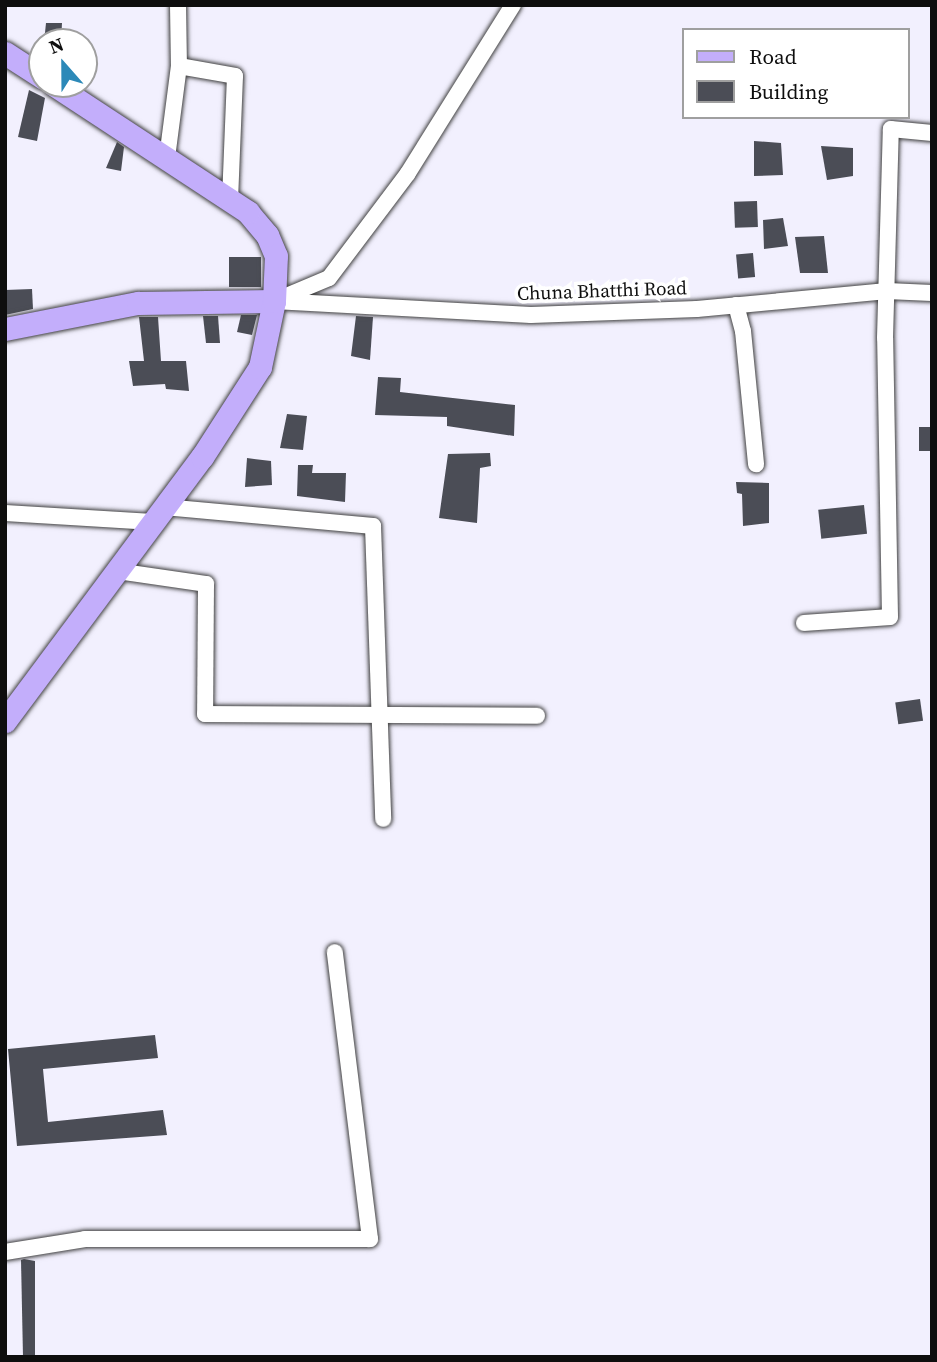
<!DOCTYPE html>
<style>
body{margin:0}
#map{position:relative;width:937px;height:1362px;overflow:hidden;background:#f2f0fe;font-family:"Source Serif 4",serif}
div>[style]{position:absolute}
.building>*{inset:0;background:#4b4d56;transform-origin:0 0}
.roads{filter:drop-shadow(0 0 2px #414141) drop-shadow(0 0 2px #414141)}
.street>*{height:16px;margin:-8px;padding:0 8px;transform-origin:8px;border-radius:8px;background:#fff}
.secondary>*{height:23px;margin:-11.5px;padding:0 11.5px;transform-origin:11.5px;border-radius:11.5px;background:#c3aefb}
span{translate:-50% -50%;white-space:nowrap;text-align:center;line-height:1.15;-webkit-text-stroke:7px #fff;paint-order:stroke}
.street-label{font-size:19px;color:#0e0e0e}
.frame{position:absolute;inset:0;border:7px solid #0e0e0e;pointer-events:none}
.legend{position:absolute;left:682px;top:28px;width:228px;height:91px;box-sizing:border-box;background:#fff;border:2px solid #9f9f9f;margin:0;padding:9px 12px;list-style:none;font-size:21px;color:#0e0e0e}
.legend li{display:flex;align-items:center;gap:14px;height:35px}
.legend b{width:35px;border:2px solid #9f9f9f}
.north{position:absolute;left:28px;top:28px;width:70px;height:70px;box-sizing:border-box;background:#fff;border:2px solid #9f9f9f;border-radius:50%;rotate:339deg;font-size:19px;font-weight:700;line-height:28px;text-align:center;color:#0e0e0e}
.north::after{content:'';display:block;margin:auto;width:24px;height:32px;background:#2c89b8;clip-path:polygon(50% 0,100% 100%,50% 72%,0 100%)}
</style>
<div id="map">
<div class="building">
<i style="clip-path:polygon(46px 23px,62px 23px,61px 42px,44px 42px)"></i>
<i style="clip-path:polygon(29px 90px,45px 98px,37px 141px,18px 137px)"></i>
<i style="clip-path:polygon(754px 141px,781px 143px,783px 175px,754px 176px)"></i>
<i style="clip-path:polygon(117px 142px,124px 147px,121px 171px,106px 168px)"></i>
<i style="clip-path:polygon(821px 146px,853px 148px,853px 176px,827px 180px)"></i>
<i style="left:757px;top:201px;width:26px;height:23px;rotate:88deg"></i>
<i style="clip-path:polygon(783px 218px,788px 246px,764px 249px,763px 220px)"></i>
<i style="clip-path:polygon(824px 236px,828px 273px,800px 273px,795px 237px)"></i>
<i style="left:753px;top:253px;width:24px;height:17px;rotate:85deg"></i>
<i style="left:229px;top:257px;width:32px;height:30px"></i>
<i style="clip-path:polygon(32px 289px,33px 309px,5px 315px,5px 290px)"></i>
<i style="clip-path:polygon(241px 315px,257px 315px,252px 335px,237px 332px)"></i>
<i style="clip-path:polygon(203px 316px,218px 316px,220px 343px,206px 343px)"></i>
<i style="clip-path:polygon(356px 316px,373px 317px,370px 360px,351px 356px)"></i>
<i style="clip-path:polygon(139px 317px,158px 317px,161px 361px,186px 361px,189px 391px,166px 389px,165px 384px,133px 386px,129px 361px,144px 361px)"></i>
<i style="clip-path:polygon(378px 377px,401px 378px,400px 392px,515px 405px,514px 436px,447px 426px,447px 417px,375px 415px)"></i>
<i style="clip-path:polygon(287px 414px,307px 416px,303px 450px,280px 448px)"></i>
<i style="left:919px;top:427px;width:13px;height:24px"></i>
<i style="clip-path:polygon(490px 453px,491px 466px,480px 468px,477px 523px,439px 518px,448px 454px)"></i>
<i style="clip-path:polygon(247px 458px,271px 461px,272px 485px,245px 487px)"></i>
<i style="clip-path:polygon(298px 465px,313px 465px,312px 473px,346px 473px,345px 502px,297px 496px)"></i>
<i style="clip-path:polygon(736px 482px,769px 483px,769px 523px,743px 526px,742px 494px,737px 493px)"></i>
<i style="left:864px;top:505px;width:29px;height:46px;rotate:84deg"></i>
<i style="left:920px;top:699px;width:22px;height:25px;rotate:82deg"></i>
<i style="clip-path:polygon(155px 1035px,158px 1058px,43px 1069px,48px 1122px,163px 1110px,167px 1135px,17px 1146px,8px 1049px)"></i>
<i style="clip-path:polygon(24px 1259px,35px 1261px,35px 1357px,23px 1357px,21px 1260px)"></i>
</div>
<div class="roads">
<div class="street">
<i style="left:178px;top:5px;width:61px;rotate:89.1deg"></i>
<i style="left:179px;top:66px;width:57px;rotate:10.1deg"></i>
<i style="left:235px;top:76px;width:124px;rotate:92.3deg"></i>
<i style="left:167px;top:158px;width:93px;rotate:-82.6deg"></i>
<i style="left:279px;top:299px;width:54px;rotate:-22.8deg"></i>
<i style="left:329px;top:278px;width:131px;rotate:-53deg"></i>
<i style="left:408px;top:173px;width:198px;rotate:-58deg"></i>
<i style="left:274px;top:301px;width:257px;rotate:3.1deg"></i>
<i style="left:531px;top:315px;width:166px;rotate:-2.1deg"></i>
<i style="left:697px;top:309px;width:191px;rotate:-5.4deg"></i>
<i style="left:887px;top:291px;width:45px;rotate:2.5deg"></i>
<i style="left:736px;top:305px;width:27px;rotate:75deg"></i>
<i style="left:743px;top:331px;width:134px;rotate:84.4deg"></i>
<i style="left:164px;top:507px;width:210px;rotate:5.2deg"></i>
<i style="left:373px;top:526px;width:293px;rotate:88deg"></i>
<i style="left:5px;top:513px;width:148px;rotate:3.5deg"></i>
<i style="left:117px;top:571px;width:90px;rotate:8.3deg"></i>
<i style="left:206px;top:584px;width:130px;rotate:90.4deg"></i>
<i style="left:205px;top:714px;width:332px;rotate:0.3deg"></i>
<i style="left:804px;top:623px;width:86px;rotate:-4deg"></i>
<i style="left:890px;top:617px;width:279px;rotate:-91deg"></i>
<i style="left:885px;top:338px;width:209px;rotate:-88.4deg"></i>
<i style="left:891px;top:129px;width:41px;rotate:5.6deg"></i>
<i style="left:5px;top:1252px;width:81px;rotate:-9.2deg"></i>
<i style="left:85px;top:1239px;width:285px"></i>
<i style="left:370px;top:1239px;width:289px;rotate:-97deg"></i>
</div>
<div class="secondary">
<i style="left:5px;top:53px;width:44px;rotate:33deg"></i>
<i style="left:5px;top:329px;width:136px;rotate:-11.1deg"></i>
<i style="left:138px;top:303px;width:136px;rotate:-0.8deg"></i>
<i style="left:5px;top:721px;width:329px;rotate:-53.3deg"></i>
<i style="left:202px;top:457px;width:107px;rotate:-57.2deg"></i>
<i style="left:260px;top:367px;width:67px;rotate:-78deg"></i>
<i style="left:274px;top:301px;width:45px;rotate:-87.5deg"></i>
<i style="left:276px;top:256px;width:23px;rotate:-113deg"></i>
<i style="left:267px;top:235px;width:30px;rotate:-130deg"></i>
<i style="left:248px;top:212px;width:233px;rotate:-146.7deg"></i>
</div>
</div>
<div class="street-label">
<span style="left:602px;top:291px;rotate:-2deg">Chuna Bhatthi Road</span>
</div>
<div class="frame"></div>
<ul class="legend">
<li><b style="height:9px;background:#c3aefb"></b>Road</li>
<li><b style="height:19px;background:#4b4d56"></b>Building</li>
</ul>
<div class="north">N</div>
</div>
